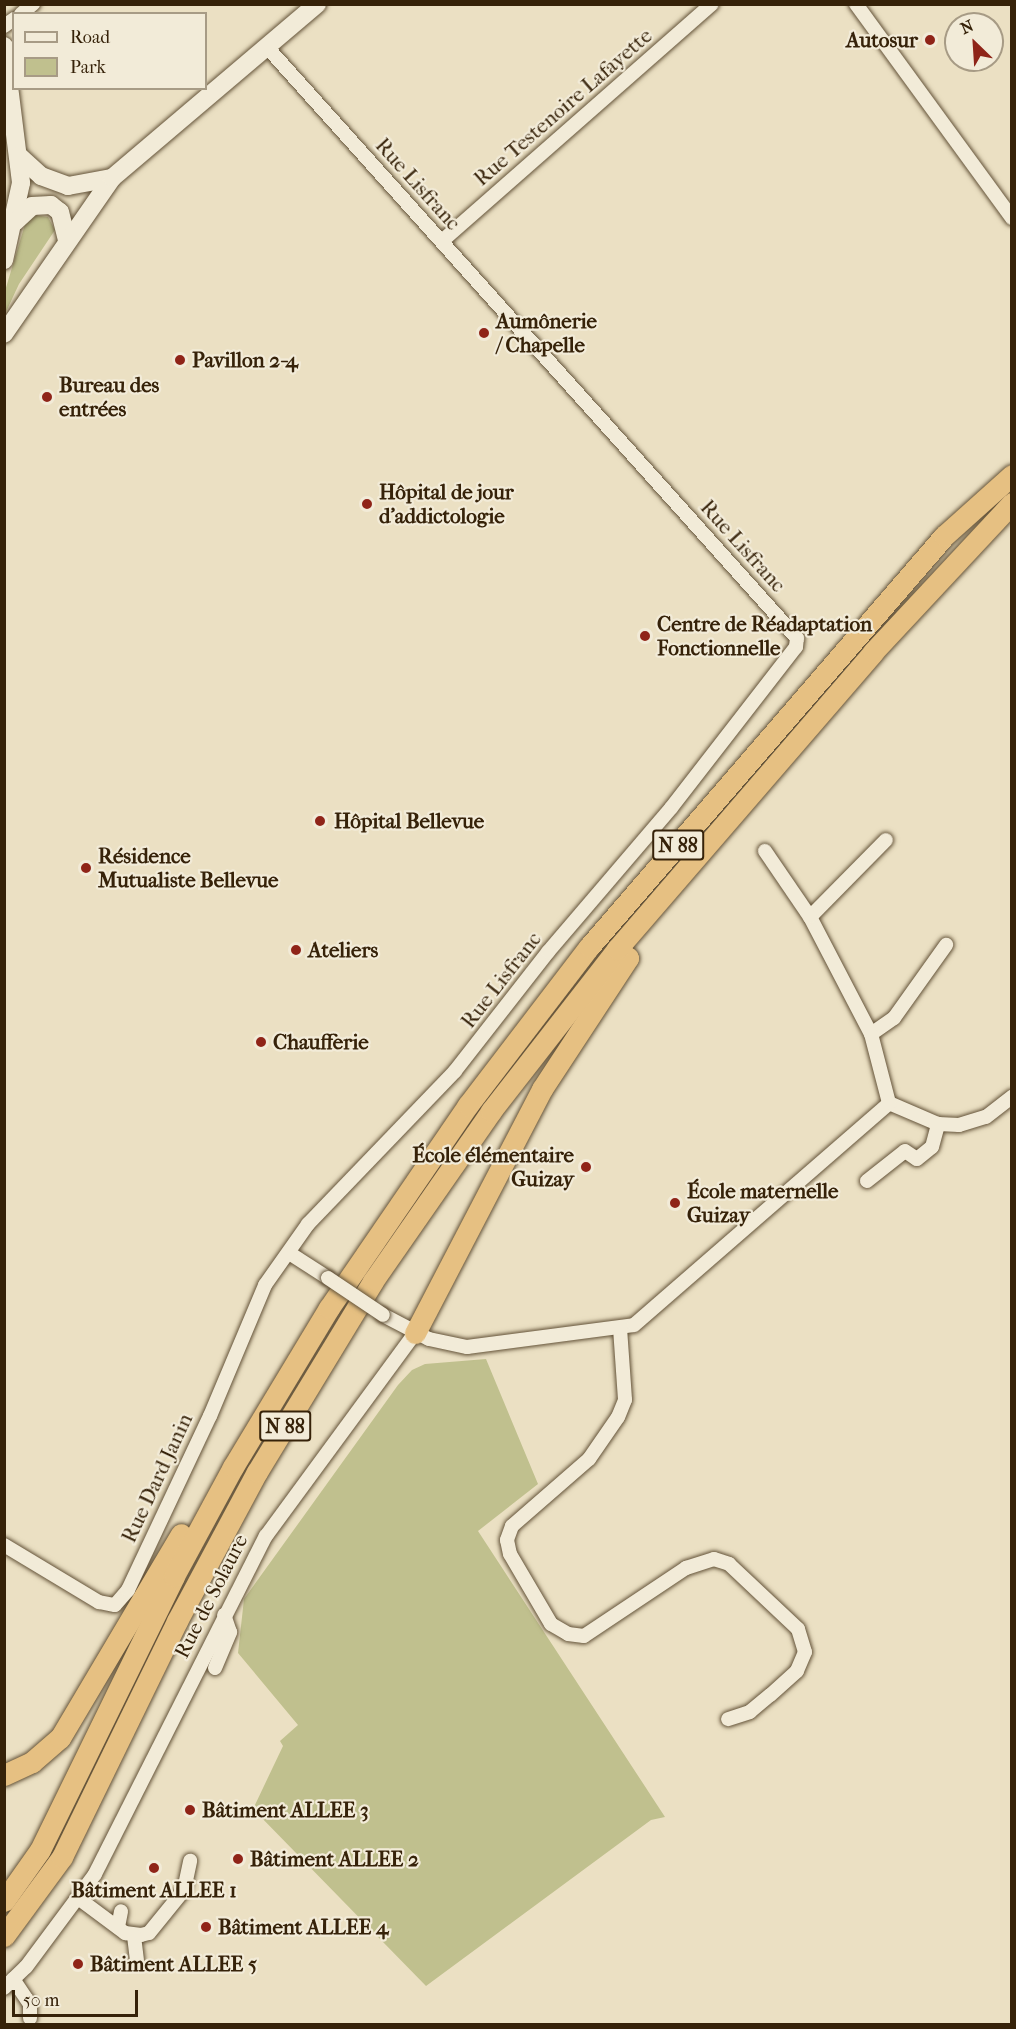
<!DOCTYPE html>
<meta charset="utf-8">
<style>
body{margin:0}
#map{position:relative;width:1016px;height:2029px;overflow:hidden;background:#ebe0c3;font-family:"IM FELL French Canon",serif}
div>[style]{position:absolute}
.green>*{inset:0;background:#c0c08e}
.roads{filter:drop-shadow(0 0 2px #635238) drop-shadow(0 0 2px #635238)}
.minor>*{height:14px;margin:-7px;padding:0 7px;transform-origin:7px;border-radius:7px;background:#f2ebd8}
.secondary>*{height:18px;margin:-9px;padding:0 9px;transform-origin:9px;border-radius:9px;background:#f2ebd8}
.trunk>*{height:21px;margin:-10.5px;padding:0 10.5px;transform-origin:10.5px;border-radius:10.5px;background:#e6c082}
.tram>*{height:1.5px;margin:-0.75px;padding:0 0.75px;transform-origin:0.75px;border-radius:0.75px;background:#362209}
.bridges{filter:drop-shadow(0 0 2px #635238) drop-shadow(0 0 2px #635238)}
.minor-bridge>*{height:14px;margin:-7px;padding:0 7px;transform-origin:7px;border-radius:7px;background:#f2ebd8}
.dots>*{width:16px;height:16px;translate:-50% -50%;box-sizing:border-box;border:3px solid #f2ebd8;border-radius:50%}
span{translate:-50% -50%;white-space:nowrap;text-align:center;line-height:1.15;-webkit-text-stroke:4.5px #f2ebd8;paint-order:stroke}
.shield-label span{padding:2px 4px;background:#f2ebd8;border:2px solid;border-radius:4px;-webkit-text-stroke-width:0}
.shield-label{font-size:20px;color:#362209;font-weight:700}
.poi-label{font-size:21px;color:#362209;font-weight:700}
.right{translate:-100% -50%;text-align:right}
.left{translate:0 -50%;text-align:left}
.street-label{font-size:21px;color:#362209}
.frame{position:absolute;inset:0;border:6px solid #362209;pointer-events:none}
.legend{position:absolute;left:12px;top:12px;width:195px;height:78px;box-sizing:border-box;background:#f2ebd8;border:2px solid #a79b85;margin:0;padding:8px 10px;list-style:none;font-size:18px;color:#362209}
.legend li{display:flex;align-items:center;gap:12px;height:30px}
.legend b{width:30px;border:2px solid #a79b85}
.north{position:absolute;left:944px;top:12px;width:60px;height:60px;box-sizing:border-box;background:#f2ebd8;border:2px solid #a79b85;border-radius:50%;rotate:335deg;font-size:16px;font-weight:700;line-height:24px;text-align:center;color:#362209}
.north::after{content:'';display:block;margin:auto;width:21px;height:27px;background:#8f2418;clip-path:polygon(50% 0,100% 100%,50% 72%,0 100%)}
.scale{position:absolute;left:12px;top:1990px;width:126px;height:27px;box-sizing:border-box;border:3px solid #362209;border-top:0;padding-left:8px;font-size:18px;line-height:21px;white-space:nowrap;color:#362209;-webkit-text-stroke:4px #f2ebd8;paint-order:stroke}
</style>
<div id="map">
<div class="green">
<i style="clip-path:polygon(34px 215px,48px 217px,55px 230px,19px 284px,5px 314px,5px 291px,26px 221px)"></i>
<i style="clip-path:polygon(486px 1359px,538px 1484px,478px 1531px,665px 1817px,651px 1820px,426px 1986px,253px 1809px,283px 1746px,280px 1741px,298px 1725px,238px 1653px,244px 1599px,398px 1385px,412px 1370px,425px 1364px)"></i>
</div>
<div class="roads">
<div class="minor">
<i style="left:856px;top:4px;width:265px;rotate:53.9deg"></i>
<i style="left:21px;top:14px;width:16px;rotate:-40deg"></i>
<i style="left:4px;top:26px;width:12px;rotate:-35deg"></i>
<i style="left:442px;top:241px;width:359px;rotate:-41.3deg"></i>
<i style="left:810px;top:917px;width:108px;rotate:-45.4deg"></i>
<i style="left:871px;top:1034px;width:28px;rotate:-35deg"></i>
<i style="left:894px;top:1018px;width:90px;rotate:-54.5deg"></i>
<i style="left:889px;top:1103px;width:53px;rotate:23.2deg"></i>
<i style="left:938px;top:1124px;width:21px;rotate:3deg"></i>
<i style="left:959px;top:1125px;width:28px;rotate:-17deg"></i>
<i style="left:986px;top:1117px;width:33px;rotate:-38deg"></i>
<i style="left:867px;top:1181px;width:48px;rotate:-38.3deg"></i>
<i style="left:905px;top:1151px;width:14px;rotate:34deg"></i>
<i style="left:917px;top:1159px;width:19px;rotate:-39deg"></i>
<i style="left:932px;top:1147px;width:24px;rotate:-75deg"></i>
<i style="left:289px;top:1253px;width:46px;rotate:32.7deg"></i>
<i style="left:383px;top:1315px;width:52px;rotate:27.6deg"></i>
<i style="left:429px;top:1339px;width:39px;rotate:12deg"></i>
<i style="left:467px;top:1347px;width:168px;rotate:-7.5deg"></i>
<i style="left:634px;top:1325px;width:338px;rotate:-41deg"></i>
<i style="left:889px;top:1103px;width:71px;rotate:-104.6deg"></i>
<i style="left:871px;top:1034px;width:132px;rotate:-117.5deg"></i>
<i style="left:810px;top:917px;width:80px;rotate:-124.3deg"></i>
<i style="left:620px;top:1328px;width:72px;rotate:86deg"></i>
<i style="left:625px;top:1400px;width:18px;rotate:112deg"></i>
<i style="left:618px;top:1417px;width:51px;rotate:124.6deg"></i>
<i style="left:589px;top:1459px;width:102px;rotate:139deg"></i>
<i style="left:512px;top:1526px;width:15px;rotate:110deg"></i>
<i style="left:507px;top:1540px;width:14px;rotate:78deg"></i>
<i style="left:510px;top:1554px;width:81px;rotate:59.6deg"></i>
<i style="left:551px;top:1624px;width:20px;rotate:30deg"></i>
<i style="left:568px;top:1634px;width:16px;rotate:7deg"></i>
<i style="left:584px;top:1636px;width:123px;rotate:-33.7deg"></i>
<i style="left:686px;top:1568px;width:29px;rotate:-18deg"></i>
<i style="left:714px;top:1559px;width:16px;rotate:18deg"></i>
<i style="left:729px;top:1564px;width:95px;rotate:43.3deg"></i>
<i style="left:798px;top:1629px;width:24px;rotate:73deg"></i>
<i style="left:805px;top:1652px;width:21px;rotate:113deg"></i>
<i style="left:797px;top:1671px;width:36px;rotate:138deg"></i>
<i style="left:770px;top:1695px;width:26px;rotate:140deg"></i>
<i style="left:750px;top:1712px;width:23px;rotate:162deg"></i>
<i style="left:4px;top:1545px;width:111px;rotate:31deg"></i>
<i style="left:99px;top:1602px;width:16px;rotate:11deg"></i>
<i style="left:115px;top:1605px;width:20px;rotate:-49deg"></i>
<i style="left:128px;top:1590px;width:192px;rotate:-64.8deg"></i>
<i style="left:210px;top:1416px;width:142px;rotate:-67.2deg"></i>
<i style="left:265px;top:1285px;width:75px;rotate:-54.8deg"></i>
<i style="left:308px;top:1224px;width:212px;rotate:-46.1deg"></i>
<i style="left:455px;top:1071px;width:151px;rotate:-52deg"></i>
<i style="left:548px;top:952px;width:189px;rotate:-49.5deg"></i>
<i style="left:671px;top:808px;width:204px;rotate:-52.2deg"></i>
<i style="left:796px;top:647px;width:9px;rotate:-84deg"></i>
<i style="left:797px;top:638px;width:794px;rotate:-131.89deg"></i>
<i style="left:215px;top:1668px;width:39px;rotate:-67deg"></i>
<i style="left:230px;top:1632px;width:18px;rotate:-109deg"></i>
<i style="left:78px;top:1898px;width:59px;rotate:36.7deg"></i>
<i style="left:125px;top:1933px;width:16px;rotate:7deg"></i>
<i style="left:141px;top:1935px;width:8px;rotate:-14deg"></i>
<i style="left:149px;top:1933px;width:55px;rotate:-50.9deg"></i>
<i style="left:184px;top:1890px;width:30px;rotate:-78deg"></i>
<i style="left:118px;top:1927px;width:16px;rotate:-79deg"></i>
<i style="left:134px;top:1936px;width:24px;rotate:83deg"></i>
<i style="left:13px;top:1979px;width:30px;rotate:56deg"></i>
<i style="left:30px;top:2004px;width:14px;rotate:90deg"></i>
<i style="left:4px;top:1988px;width:30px;rotate:-44deg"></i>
<i style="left:26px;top:1967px;width:116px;rotate:-53.4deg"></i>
<i style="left:95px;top:1874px;width:379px;rotate:-63.2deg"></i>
<i style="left:266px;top:1536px;width:252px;rotate:-53.7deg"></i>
</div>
<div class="secondary">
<i style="left:4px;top:46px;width:138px;rotate:82.9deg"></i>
<i style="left:21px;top:183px;width:79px;rotate:102.4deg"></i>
<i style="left:19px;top:156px;width:30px;rotate:42deg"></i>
<i style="left:41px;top:176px;width:29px;rotate:20deg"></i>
<i style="left:68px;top:186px;width:45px;rotate:-10.3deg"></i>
<i style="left:15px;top:222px;width:23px;rotate:-43deg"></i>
<i style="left:32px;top:206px;width:19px;rotate:-3deg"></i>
<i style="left:51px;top:205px;width:11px;rotate:38deg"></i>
<i style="left:60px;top:212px;width:30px;rotate:76deg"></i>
<i style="left:4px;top:334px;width:190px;rotate:-55.3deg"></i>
<i style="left:112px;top:178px;width:269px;rotate:-40.3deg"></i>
</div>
<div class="trunk">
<i style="left:415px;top:1333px;width:275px;rotate:-62.5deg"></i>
<i style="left:542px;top:1089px;width:157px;rotate:-56.7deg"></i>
<i style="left:628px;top:958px;width:14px;rotate:-141deg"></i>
<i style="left:4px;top:1775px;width:31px;rotate:-25deg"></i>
<i style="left:32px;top:1762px;width:37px;rotate:-41deg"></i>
<i style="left:60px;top:1738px;width:237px;rotate:-59.3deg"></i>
<i style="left:4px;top:1901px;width:62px;rotate:-54.8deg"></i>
<i style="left:40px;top:1850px;width:305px;rotate:-63.9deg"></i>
<i style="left:174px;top:1576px;width:124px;rotate:-61.6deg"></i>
<i style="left:233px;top:1467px;width:186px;rotate:-58.9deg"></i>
<i style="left:329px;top:1308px;width:246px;rotate:-55.6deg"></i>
<i style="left:468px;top:1105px;width:199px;rotate:-52.6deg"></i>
<i style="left:589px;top:947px;width:543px;rotate:-49.18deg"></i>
<i style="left:944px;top:536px;width:91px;rotate:-41.9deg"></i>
<i style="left:4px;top:1936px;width:98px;rotate:-53.7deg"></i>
<i style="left:62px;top:1857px;width:263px;rotate:-64deg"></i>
<i style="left:177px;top:1621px;width:169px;rotate:-61.8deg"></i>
<i style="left:257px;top:1472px;width:223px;rotate:-58.7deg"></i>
<i style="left:373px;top:1281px;width:207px;rotate:-55.2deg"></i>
<i style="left:491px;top:1111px;width:205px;rotate:-52.1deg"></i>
<i style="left:617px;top:949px;width:392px;rotate:-49.2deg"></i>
<i style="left:873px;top:652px;width:204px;rotate:-47deg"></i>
</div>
</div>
<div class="tram">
<i style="left:4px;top:151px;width:42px;rotate:90deg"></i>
</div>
<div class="bridges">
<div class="minor-bridge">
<i style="left:328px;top:1278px;width:66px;rotate:33.9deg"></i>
</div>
</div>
<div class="dots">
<i style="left:930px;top:40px;background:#8f2418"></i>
<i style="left:484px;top:333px;background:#8f2418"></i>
<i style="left:180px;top:360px;background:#8f2418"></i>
<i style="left:47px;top:397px;background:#8f2418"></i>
<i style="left:367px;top:504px;background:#8f2418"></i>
<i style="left:645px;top:636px;background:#8f2418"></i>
<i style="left:320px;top:821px;background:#8f2418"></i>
<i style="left:86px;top:868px;background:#8f2418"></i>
<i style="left:296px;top:950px;background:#8f2418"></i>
<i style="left:261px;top:1042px;background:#8f2418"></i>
<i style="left:586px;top:1167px;background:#8f2418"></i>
<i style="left:675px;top:1203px;background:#8f2418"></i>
<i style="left:190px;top:1810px;background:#8f2418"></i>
<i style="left:238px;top:1859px;background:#8f2418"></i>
<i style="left:154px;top:1868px;background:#8f2418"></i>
<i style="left:206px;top:1927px;background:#8f2418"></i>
<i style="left:78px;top:1964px;background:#8f2418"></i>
</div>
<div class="shield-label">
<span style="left:678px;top:845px">N 88</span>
<span style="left:285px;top:1426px">N 88</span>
</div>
<div class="poi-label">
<span class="right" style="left:918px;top:40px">Autosur</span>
<span class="left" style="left:496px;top:333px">Aumônerie<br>/ Chapelle</span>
<span class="left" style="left:192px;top:360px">Pavillon 2-4</span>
<span class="left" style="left:59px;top:397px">Bureau des<br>entrées</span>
<span class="left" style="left:379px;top:504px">Hôpital de jour<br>d'addictologie</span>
<span class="left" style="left:657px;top:636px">Centre de Réadaptation<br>Fonctionnelle</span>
<span class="left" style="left:334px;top:821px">Hôpital Bellevue</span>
<span class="left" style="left:98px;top:868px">Résidence<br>Mutualiste Bellevue</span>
<span class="left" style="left:308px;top:950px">Ateliers</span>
<span class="left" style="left:273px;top:1042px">Chaufferie</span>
<span class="right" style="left:574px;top:1167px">École élémentaire<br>Guizay</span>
<span class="left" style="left:687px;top:1203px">École maternelle<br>Guizay</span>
<span class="left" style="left:202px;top:1810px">Bâtiment ALLEE 3</span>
<span class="left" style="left:250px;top:1859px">Bâtiment ALLEE 2</span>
<span style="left:154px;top:1890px">Bâtiment ALLEE 1</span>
<span class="left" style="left:218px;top:1927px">Bâtiment ALLEE 4</span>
<span class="left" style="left:90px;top:1964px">Bâtiment ALLEE 5</span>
</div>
<div class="street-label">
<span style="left:563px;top:107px;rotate:-41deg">Rue Testenoire Lafayette</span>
<span style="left:418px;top:184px;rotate:48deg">Rue Lisfranc</span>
<span style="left:743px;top:546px;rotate:48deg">Rue Lisfranc</span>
<span style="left:501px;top:980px;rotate:-52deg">Rue Lisfranc</span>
<span style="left:157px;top:1478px;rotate:-65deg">Rue Dard Janin</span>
<span style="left:211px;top:1596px;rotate:-63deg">Rue de Solaure</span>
</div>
<div class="frame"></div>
<ul class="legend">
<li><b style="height:8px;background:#f2ebd8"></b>Road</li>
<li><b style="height:16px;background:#c0c08e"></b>Park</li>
</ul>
<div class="north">N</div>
<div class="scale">50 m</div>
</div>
